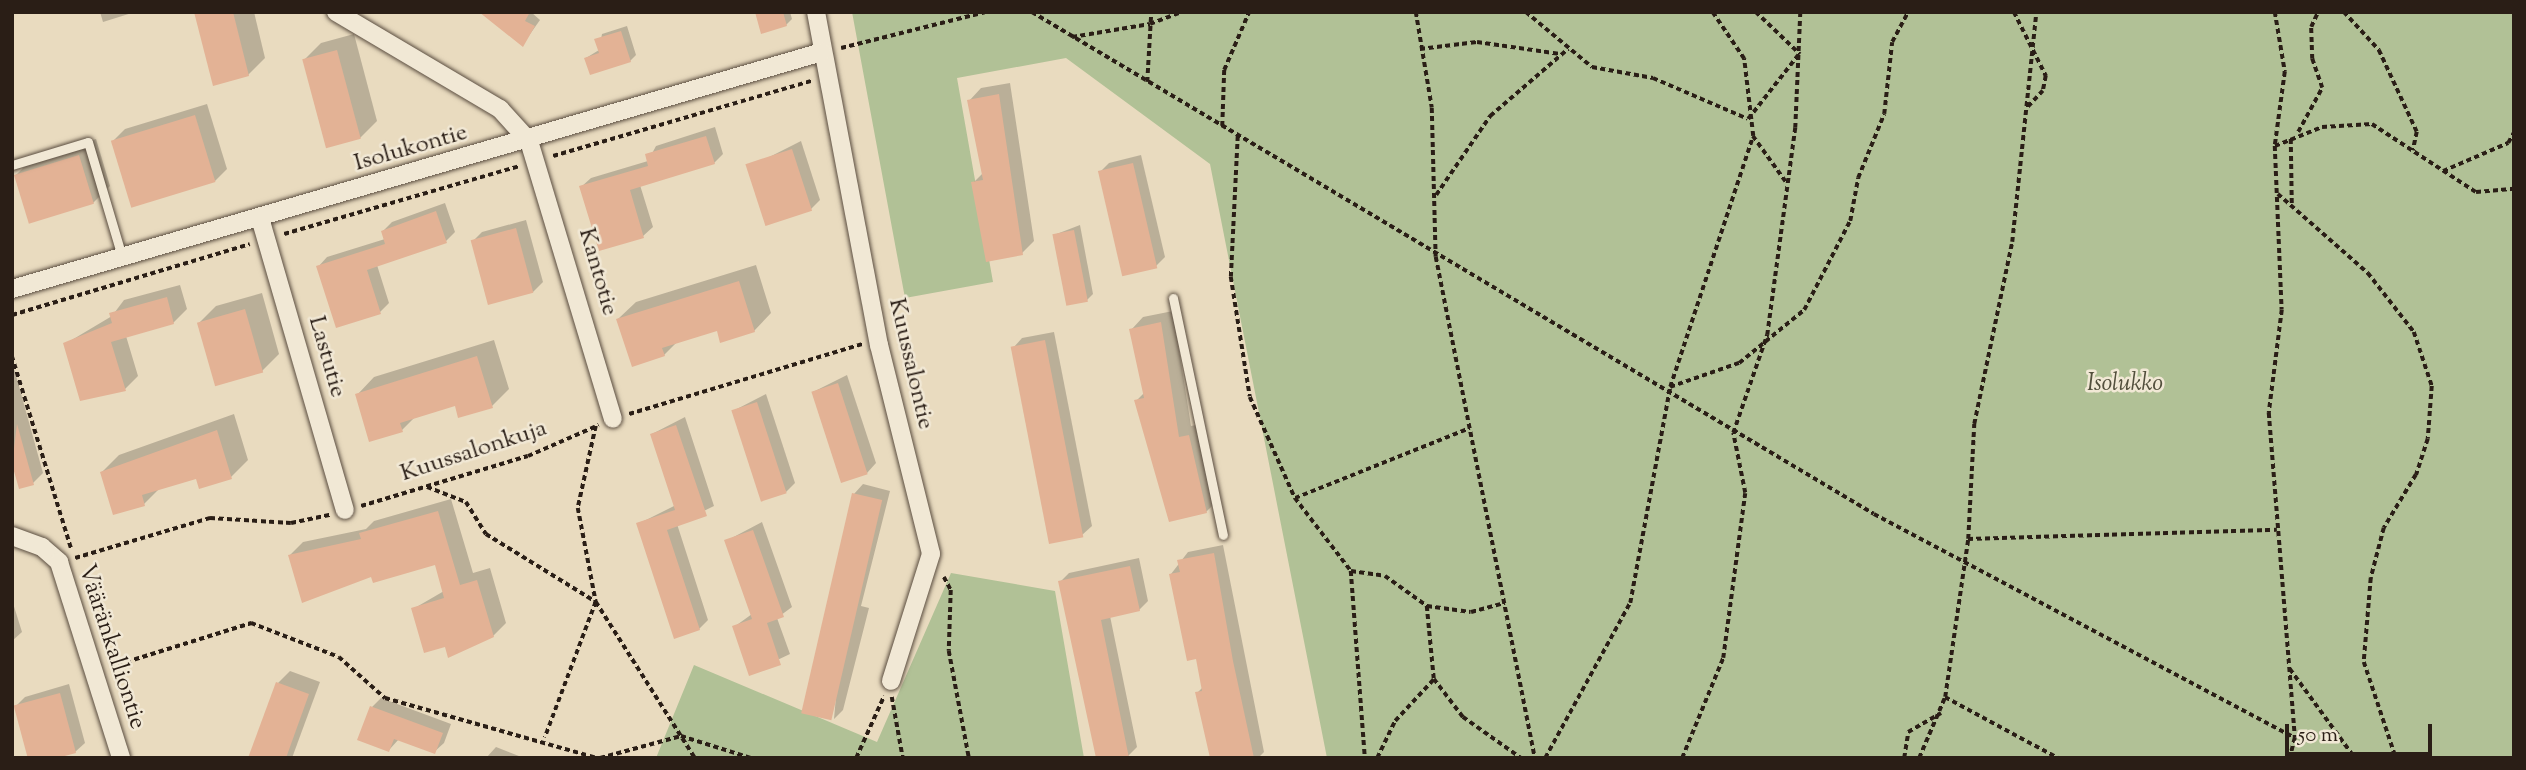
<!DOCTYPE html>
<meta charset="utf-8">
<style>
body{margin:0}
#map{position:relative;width:2526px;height:770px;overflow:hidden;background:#e9dbbf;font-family:"Sorts Mill Goudy",serif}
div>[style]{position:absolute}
.green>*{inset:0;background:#b1c196}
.shadow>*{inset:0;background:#0003}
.building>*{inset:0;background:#e3b295;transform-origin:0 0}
.path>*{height:3.5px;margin-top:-1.75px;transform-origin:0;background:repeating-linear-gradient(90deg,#2a1e16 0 5px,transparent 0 8.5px)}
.roads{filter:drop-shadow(0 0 2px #5a4d40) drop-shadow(0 0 2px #5a4d40)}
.service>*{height:9px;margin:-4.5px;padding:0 4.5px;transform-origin:4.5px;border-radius:4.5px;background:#f1e8d5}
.minor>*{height:18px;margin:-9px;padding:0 9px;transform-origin:9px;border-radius:9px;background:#f1e8d5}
span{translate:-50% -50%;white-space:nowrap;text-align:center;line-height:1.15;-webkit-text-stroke:5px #f1e8d5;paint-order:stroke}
.street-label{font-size:24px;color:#2a1e16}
.park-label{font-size:24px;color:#524f3c;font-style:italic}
.frame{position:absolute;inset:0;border:14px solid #2a1e16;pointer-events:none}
.scale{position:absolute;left:2285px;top:724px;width:147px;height:32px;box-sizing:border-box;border:4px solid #2a1e16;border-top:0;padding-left:9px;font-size:21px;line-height:24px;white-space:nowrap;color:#2a1e16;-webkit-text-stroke:5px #f1e8d5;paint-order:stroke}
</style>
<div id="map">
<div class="green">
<i style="clip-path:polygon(852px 12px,2514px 12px,2514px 758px,1327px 758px,1210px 164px,1066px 58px,957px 78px,993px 282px,905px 298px)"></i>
<i style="clip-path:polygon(951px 573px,1055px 591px,1084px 758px,656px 758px,694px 665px,877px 742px)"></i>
</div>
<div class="shadow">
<i style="clip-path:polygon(100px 12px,135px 12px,103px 22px)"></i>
<i style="clip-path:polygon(196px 12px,254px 12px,265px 58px,248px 75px)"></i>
<i style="clip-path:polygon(487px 12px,531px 12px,540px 20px,523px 44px)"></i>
<i style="clip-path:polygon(757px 12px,790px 12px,792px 19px,786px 25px)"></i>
<i style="clip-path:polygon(627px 26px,636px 55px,630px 61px,586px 58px,599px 50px,602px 34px)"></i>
<i style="clip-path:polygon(354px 34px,377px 121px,360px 138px,304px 60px,321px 43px)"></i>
<i style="clip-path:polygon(1010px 83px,1034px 241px,1022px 253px,973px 183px,983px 173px,969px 101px,981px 88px)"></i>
<i style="clip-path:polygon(207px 104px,227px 169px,215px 181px,113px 141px,125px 129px)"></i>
<i style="clip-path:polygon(715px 127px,723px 154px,714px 163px,640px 185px,653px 227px,643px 236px,581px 187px,591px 178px,648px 161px,656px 146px)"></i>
<i style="clip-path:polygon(96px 139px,110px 186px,93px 203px,16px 175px,33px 158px)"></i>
<i style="clip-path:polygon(801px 141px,820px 200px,811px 209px,748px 168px)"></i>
<i style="clip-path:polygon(1141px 155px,1165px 257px,1156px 266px,1100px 172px,1109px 163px)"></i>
<i style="clip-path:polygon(445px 203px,455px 232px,446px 241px,377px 265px,389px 303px,380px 312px,318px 267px,327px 257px,385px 239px,383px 231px,392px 222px)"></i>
<i style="clip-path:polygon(526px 220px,543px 282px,533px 292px,473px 241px,482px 232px)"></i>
<i style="clip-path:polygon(1080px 225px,1093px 294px,1087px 300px,1054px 235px)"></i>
<i style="clip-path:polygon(756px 265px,771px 313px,754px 331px,718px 329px,678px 341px,664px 355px,618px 319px,636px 302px)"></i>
<i style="clip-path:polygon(180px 285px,187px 309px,173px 323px,126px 336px,138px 376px,125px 389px,65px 344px,112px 316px,124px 300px)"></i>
<i style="clip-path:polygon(262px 293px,279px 354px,262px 371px,199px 323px,216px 306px)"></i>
<i style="clip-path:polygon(1173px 311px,1191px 426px,1201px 424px,1218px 500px,1206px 512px,1136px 401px,1145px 392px,1131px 330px,1143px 317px)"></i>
<i style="clip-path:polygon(1054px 332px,1092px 526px,1082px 535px,1013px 348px,1022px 338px)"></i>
<i style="clip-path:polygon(494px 340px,509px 389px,492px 406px,456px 404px,416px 416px,402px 430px,357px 395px,374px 377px)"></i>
<i style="clip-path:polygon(12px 361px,43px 473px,33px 483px,12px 470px)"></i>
<i style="clip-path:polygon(847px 375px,876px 463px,867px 473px,813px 392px)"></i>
<i style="clip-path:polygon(766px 394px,795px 483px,786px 492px,733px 411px)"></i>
<i style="clip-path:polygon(234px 414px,248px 460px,231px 477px,197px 476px,160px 488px,144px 504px,102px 472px,119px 455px)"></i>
<i style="clip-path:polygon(685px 417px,714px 506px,677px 524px,708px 620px,699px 629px,638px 524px,676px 505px,652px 434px)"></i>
<i style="clip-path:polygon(863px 484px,890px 491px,861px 606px,869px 608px,843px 710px,834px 719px,854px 494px)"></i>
<i style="clip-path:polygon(451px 499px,473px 573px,490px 568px,506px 623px,493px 636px,446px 645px,413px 609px,444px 591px,436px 562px,373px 575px,290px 555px,303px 542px,366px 529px,374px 521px)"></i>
<i style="clip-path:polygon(762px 522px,792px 607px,777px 618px,790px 654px,750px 673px,734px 627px,752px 614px,726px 541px)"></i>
<i style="clip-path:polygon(1223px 545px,1264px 752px,1258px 758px,1212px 758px,1197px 693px,1203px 687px,1197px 656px,1171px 574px,1188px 552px)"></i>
<i style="clip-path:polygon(1139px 558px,1148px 601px,1139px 610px,1110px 616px,1137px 747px,1128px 756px,1060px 582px,1069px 573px)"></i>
<i style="clip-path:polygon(12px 600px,22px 632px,12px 641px)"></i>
<i style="clip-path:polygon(290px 671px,320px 682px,292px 758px,250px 758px,278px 683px)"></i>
<i style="clip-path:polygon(69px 684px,85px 743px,75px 752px,31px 758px,16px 706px,25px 697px)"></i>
<i style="clip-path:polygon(381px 698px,451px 724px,444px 743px,434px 752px,399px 739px,389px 750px,372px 707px)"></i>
<i style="clip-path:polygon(496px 747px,524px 758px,486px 758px)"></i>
</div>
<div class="building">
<i style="clip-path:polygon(194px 12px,233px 12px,249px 76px,213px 86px)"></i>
<i style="clip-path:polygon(479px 12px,530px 12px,525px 21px,535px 26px,523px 47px)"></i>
<i style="clip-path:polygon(755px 12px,783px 12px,787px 26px,761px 34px)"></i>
<i style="clip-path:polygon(621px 31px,631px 62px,590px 75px,584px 58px,599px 53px,594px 39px)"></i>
<i style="left:337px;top:50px;width:92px;height:36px;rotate:75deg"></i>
<i style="clip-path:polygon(999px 94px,1023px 255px,986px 262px,971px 182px,983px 180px,967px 100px)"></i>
<i style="left:195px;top:115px;width:70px;height:88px;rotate:73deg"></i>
<i style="clip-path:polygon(706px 136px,715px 164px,630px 190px,644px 238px,599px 251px,579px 186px,648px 166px,645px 154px)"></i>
<i style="left:792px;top:149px;width:65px;height:49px;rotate:72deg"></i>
<i style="left:79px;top:155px;width:51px;height:68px;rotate:73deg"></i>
<i style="left:1133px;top:163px;width:108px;height:36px;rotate:77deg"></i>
<i style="clip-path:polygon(436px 211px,447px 243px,367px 270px,381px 314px,336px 328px,316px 266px,385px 244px,381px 231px)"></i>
<i style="left:516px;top:228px;width:67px;height:47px;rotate:75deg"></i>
<i style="left:1074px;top:230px;width:73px;height:22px;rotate:79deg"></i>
<i style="clip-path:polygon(739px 281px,755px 332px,720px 343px,717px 331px,662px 348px,665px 356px,632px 367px,616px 319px)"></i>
<i style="clip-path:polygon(167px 297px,174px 324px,111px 342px,126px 391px,80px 401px,63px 343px,112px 323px,109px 313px)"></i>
<i style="left:245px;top:309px;width:66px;height:50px;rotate:74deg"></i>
<i style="clip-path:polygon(1161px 322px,1179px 437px,1189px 435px,1207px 513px,1169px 522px,1134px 400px,1144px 398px,1129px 329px)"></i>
<i style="left:1045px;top:340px;width:201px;height:35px;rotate:79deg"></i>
<i style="clip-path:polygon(477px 356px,493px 408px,458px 418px,455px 406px,400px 423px,403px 432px,369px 442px,355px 394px)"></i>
<i style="left:838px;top:383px;width:96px;height:28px;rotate:72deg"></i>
<i style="left:757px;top:402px;width:96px;height:27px;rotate:72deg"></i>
<i style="clip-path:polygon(17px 424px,34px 485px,19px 489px,12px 464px)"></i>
<i style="clip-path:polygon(676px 425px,707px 516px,667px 530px,700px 630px,674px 639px,636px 523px,675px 510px,650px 434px)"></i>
<i style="clip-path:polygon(217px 430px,232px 479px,199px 489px,196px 479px,142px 495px,145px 506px,113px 515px,100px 472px)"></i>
<i style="left:852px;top:493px;width:31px;height:226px;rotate:13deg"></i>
<i style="clip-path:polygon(438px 511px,460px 585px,477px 580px,494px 637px,448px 658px,445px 647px,424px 653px,411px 608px,444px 598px,435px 565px,373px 583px,371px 577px,302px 603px,288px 555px,361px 539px,359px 533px)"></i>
<i style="clip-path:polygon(753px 530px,784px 617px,767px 623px,781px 665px,749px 676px,732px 626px,752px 619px,724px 540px)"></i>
<i style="clip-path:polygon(1214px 553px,1233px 661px,1254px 758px,1210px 758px,1195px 692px,1202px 691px,1196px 659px,1187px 661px,1169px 574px,1180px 572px,1177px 560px)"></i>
<i style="clip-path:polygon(1130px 566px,1140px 611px,1101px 620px,1129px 758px,1096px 758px,1058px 581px)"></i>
<i style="clip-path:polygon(276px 682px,309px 694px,286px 758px,248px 758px)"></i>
<i style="left:60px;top:693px;width:62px;height:48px;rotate:75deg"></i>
<i style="clip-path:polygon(370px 706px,443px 733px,435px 754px,394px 739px,389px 752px,357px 740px)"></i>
</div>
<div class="path">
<i style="left:1032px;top:12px;width:980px;rotate:30.8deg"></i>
<i style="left:1874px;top:514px;width:477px;rotate:28deg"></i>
<i style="left:1416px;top:12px;width:97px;rotate:80.5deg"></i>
<i style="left:1432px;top:108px;width:149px;rotate:88.5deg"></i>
<i style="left:1436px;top:257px;width:511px;rotate:78.82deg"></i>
<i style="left:1526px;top:12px;width:86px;rotate:39.8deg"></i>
<i style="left:1592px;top:67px;width:62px;rotate:10.2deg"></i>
<i style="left:1653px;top:78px;width:103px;rotate:23.3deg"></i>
<i style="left:1748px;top:119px;width:83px;rotate:-51.9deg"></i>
<i style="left:1756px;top:12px;width:61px;rotate:43.7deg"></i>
<i style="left:2014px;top:12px;width:72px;rotate:63.4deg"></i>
<i style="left:2046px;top:76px;width:15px;rotate:101deg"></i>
<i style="left:2043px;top:91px;width:22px;rotate:133deg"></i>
<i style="left:2275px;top:12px;width:61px;rotate:80.5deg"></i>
<i style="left:2285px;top:72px;width:75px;rotate:97.7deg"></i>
<i style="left:2275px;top:146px;width:164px;rotate:87.6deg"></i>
<i style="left:2282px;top:310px;width:104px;rotate:97.2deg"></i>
<i style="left:2269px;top:413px;width:326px;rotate:85.4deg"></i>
<i style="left:2295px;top:738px;width:21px;rotate:104deg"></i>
<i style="left:2344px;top:12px;width:52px;rotate:47.4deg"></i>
<i style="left:2379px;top:50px;width:90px;rotate:65.1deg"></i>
<i style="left:2417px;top:132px;width:19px;rotate:102deg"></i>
<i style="left:1072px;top:37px;width:79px;rotate:-9.5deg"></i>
<i style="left:1150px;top:24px;width:34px;rotate:-21deg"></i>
<i style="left:841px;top:48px;width:148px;rotate:-14deg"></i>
<i style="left:1420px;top:49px;width:57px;rotate:-7deg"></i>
<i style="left:1477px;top:42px;width:84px;rotate:8.2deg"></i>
<i style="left:1147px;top:82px;width:70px;rotate:-86.7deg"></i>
<i style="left:1222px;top:126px;width:56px;rotate:-88deg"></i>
<i style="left:1224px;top:70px;width:63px;rotate:-66.7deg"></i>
<i style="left:2298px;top:132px;width:50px;rotate:-61.4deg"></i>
<i style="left:2322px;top:88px;width:31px;rotate:-109deg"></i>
<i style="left:2312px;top:59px;width:32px;rotate:-92deg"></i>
<i style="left:2311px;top:27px;width:17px;rotate:-65deg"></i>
<i style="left:1238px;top:136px;width:141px;rotate:92.8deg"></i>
<i style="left:1231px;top:277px;width:121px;rotate:81deg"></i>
<i style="left:1250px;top:397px;width:111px;rotate:66deg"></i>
<i style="left:1295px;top:498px;width:92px;rotate:52.5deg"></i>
<i style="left:1351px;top:571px;width:188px;rotate:85.7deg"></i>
<i style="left:1753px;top:136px;width:57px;rotate:54.3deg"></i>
<i style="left:2291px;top:139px;width:67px;rotate:89.1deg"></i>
<i style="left:2275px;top:146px;width:51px;rotate:-22deg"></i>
<i style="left:2322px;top:127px;width:50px;rotate:-3.4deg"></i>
<i style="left:2372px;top:124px;width:124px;rotate:33.2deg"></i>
<i style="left:2476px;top:192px;width:38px;rotate:-5deg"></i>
<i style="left:553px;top:156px;width:269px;rotate:-16.2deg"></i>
<i style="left:2443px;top:171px;width:71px;rotate:-23.3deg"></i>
<i style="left:2508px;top:143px;width:13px;rotate:-61deg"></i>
<i style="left:2278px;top:194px;width:120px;rotate:41.3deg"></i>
<i style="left:2368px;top:273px;width:75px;rotate:52.1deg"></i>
<i style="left:2414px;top:332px;width:57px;rotate:71.6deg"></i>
<i style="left:2432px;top:386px;width:53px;rotate:94.3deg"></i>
<i style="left:2428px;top:439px;width:38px;rotate:108deg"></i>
<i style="left:2416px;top:475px;width:62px;rotate:121.1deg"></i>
<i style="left:2384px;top:528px;width:52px;rotate:104.6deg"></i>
<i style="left:2371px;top:578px;width:84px;rotate:94.8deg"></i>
<i style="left:2364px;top:662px;width:101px;rotate:71.6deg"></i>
<i style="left:1436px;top:195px;width:96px;rotate:-55.6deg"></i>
<i style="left:1490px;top:116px;width:103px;rotate:-40.7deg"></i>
<i style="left:284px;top:234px;width:245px;rotate:-16.1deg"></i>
<i style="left:12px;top:315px;width:248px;rotate:-16.6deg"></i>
<i style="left:12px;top:356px;width:201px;rotate:72.9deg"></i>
<i style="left:1670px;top:387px;width:73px;rotate:-19.2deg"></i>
<i style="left:1739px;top:363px;width:84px;rotate:-39.2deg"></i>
<i style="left:1804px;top:310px;width:100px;rotate:-62.7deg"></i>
<i style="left:1850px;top:221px;width:44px;rotate:-79.5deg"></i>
<i style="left:1858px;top:178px;width:69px;rotate:-67.9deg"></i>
<i style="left:1884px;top:114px;width:72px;rotate:-83.7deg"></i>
<i style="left:1892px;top:42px;width:34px;rotate:-62deg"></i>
<i style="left:629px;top:414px;width:244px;rotate:-16.7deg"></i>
<i style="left:596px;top:426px;width:84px;rotate:102.4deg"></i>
<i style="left:578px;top:508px;width:96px;rotate:79.2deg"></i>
<i style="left:596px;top:602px;width:185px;rotate:57.6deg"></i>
<i style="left:427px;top:487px;width:42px;rotate:21deg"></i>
<i style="left:466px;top:502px;width:38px;rotate:58deg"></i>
<i style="left:486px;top:534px;width:129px;rotate:31.7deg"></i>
<i style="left:596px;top:602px;width:145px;rotate:110.6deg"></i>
<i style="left:1295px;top:498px;width:188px;rotate:-21.8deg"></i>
<i style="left:361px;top:506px;width:174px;rotate:-16.7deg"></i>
<i style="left:528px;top:456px;width:77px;rotate:-23.6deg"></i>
<i style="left:1968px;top:539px;width:309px;rotate:-1.7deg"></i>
<i style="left:75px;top:558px;width:141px;rotate:-16.5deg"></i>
<i style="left:210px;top:518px;width:81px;rotate:3.5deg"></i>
<i style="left:291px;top:523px;width:40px;rotate:-12deg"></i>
<i style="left:1351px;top:571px;width:34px;rotate:8deg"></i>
<i style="left:1385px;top:576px;width:52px;rotate:35.5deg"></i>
<i style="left:1427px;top:606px;width:44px;rotate:7.8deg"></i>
<i style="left:1471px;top:612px;width:35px;rotate:-15deg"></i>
<i style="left:944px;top:577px;width:15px;rotate:62deg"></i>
<i style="left:951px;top:590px;width:61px;rotate:91.9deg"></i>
<i style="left:949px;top:651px;width:109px;rotate:79.4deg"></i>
<i style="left:1427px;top:606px;width:73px;rotate:84.5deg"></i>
<i style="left:1434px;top:679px;width:48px;rotate:52.7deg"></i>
<i style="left:1463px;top:717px;width:71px;rotate:35.3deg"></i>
<i style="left:110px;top:667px;width:148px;rotate:-17.3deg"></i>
<i style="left:251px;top:623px;width:94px;rotate:21.1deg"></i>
<i style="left:339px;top:657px;width:62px;rotate:41.7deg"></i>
<i style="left:385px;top:698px;width:220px;rotate:15.8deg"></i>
<i style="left:2290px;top:669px;width:110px;rotate:53.9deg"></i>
<i style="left:892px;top:697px;width:62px;rotate:79.8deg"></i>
<i style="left:1945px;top:697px;width:128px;rotate:28.4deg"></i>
<i style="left:600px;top:758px;width:84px;rotate:-15.2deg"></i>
<i style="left:681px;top:736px;width:73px;rotate:17.4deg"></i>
<i style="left:856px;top:758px;width:68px;rotate:-65.7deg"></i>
<i style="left:1377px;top:758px;width:41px;rotate:-64.1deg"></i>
<i style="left:1395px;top:721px;width:57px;rotate:-47.1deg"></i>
<i style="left:1545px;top:758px;width:177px;rotate:-61.3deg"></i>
<i style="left:1630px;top:603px;width:220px;rotate:-79.5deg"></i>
<i style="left:1670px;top:387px;width:264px;rotate:-71.7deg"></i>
<i style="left:1753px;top:136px;width:78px;rotate:-96.7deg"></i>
<i style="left:1744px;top:59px;width:57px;rotate:-124.2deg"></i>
<i style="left:1682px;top:758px;width:108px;rotate:-67.7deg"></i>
<i style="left:1723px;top:658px;width:166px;rotate:-82.4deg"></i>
<i style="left:1745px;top:493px;width:61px;rotate:-101.3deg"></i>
<i style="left:1733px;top:433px;width:104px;rotate:-70.9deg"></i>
<i style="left:1767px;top:335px;width:209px;rotate:-82.3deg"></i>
<i style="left:1795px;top:128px;width:116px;rotate:-87.5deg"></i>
<i style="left:1904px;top:758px;width:26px;rotate:-81deg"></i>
<i style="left:1908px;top:732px;width:38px;rotate:-30deg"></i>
<i style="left:1919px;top:758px;width:66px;rotate:-66.9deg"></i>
<i style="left:1945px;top:697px;width:160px;rotate:-81.7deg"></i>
<i style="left:1968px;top:539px;width:115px;rotate:-87deg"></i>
<i style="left:1974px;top:424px;width:186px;rotate:-78.2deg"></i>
<i style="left:2012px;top:242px;width:231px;rotate:-84deg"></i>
</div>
<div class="roads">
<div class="service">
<i style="left:12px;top:165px;width:79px;rotate:-16.8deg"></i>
<i style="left:88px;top:142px;width:120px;rotate:73.5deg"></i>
<i style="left:1173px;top:298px;width:242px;rotate:78.1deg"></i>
</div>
<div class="minor">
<i style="left:336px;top:12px;width:191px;rotate:30.6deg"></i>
<i style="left:500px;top:109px;width:43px;rotate:47.8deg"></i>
<i style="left:529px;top:141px;width:290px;rotate:73.2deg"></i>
<i style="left:816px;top:12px;width:339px;rotate:79.3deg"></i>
<i style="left:879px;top:345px;width:215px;rotate:76deg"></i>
<i style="left:931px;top:554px;width:133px;rotate:107.5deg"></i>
<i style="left:260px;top:218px;width:304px;rotate:73.8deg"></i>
<i style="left:12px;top:289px;width:844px;rotate:-16.31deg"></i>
<i style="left:12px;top:536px;width:32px;rotate:20deg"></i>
<i style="left:42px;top:547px;width:23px;rotate:41deg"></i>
<i style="left:59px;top:562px;width:206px;rotate:72.4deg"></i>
</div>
</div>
<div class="street-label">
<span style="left:411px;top:149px;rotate:-16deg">Isolukontie</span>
<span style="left:597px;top:272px;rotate:74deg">Kantotie</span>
<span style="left:326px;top:357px;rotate:74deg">Lastutie</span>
<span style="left:910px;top:364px;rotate:77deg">Kuussalontie</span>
<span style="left:474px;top:452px;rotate:-18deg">Kuussalonkuja</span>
<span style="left:111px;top:647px;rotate:72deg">Vääränkalliontie</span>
</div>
<div class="park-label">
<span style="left:2125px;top:385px">Isolukko</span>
</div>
<div class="frame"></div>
<div class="scale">50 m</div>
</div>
